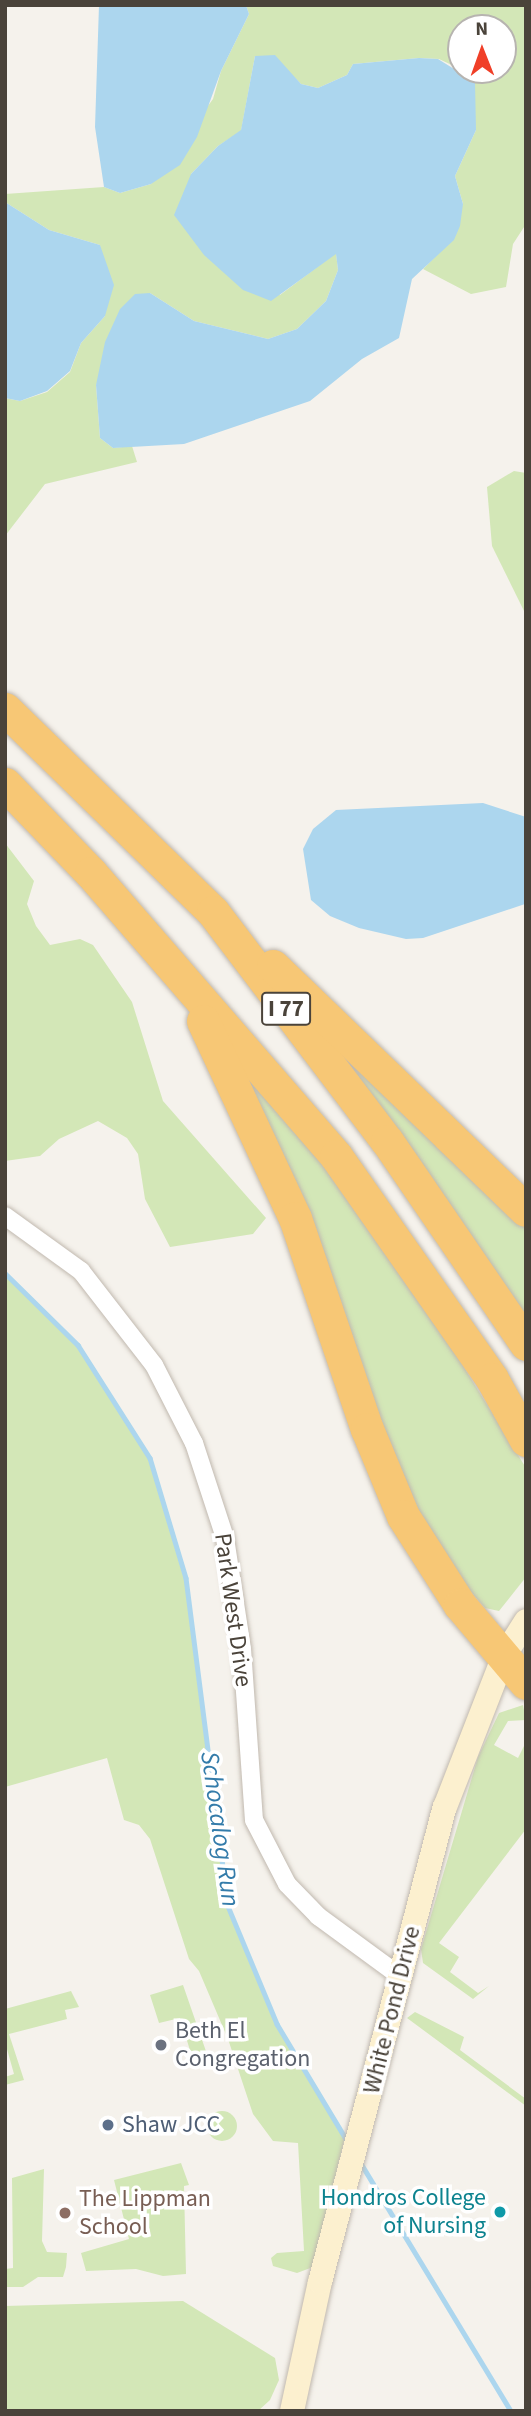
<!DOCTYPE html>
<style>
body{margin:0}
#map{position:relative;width:531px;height:2416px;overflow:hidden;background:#f5f2ec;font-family:"Source Sans 3",sans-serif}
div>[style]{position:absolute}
.green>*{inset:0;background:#d3e7b7}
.round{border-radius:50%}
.water>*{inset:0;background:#acd6ee}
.stream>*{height:4.5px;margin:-2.25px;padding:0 2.25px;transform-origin:2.25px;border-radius:2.25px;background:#acd6ee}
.roads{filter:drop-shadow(0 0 2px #c1b9af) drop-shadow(0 0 2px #c1b9af)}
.street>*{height:18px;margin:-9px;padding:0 9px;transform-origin:9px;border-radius:9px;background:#fff}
.secondary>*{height:24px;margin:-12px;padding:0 12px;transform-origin:12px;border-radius:12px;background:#fcf0cf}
.highway>*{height:33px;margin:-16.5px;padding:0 16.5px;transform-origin:16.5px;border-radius:16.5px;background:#f7c775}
.dots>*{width:19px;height:19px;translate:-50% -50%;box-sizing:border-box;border:4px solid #fff;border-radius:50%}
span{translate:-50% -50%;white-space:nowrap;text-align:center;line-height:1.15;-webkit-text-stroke:7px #fff;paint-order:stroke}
.shield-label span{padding:2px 5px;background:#fff;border:2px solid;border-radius:5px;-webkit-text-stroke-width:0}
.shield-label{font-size:23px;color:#4a433a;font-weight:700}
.street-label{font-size:24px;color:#4a433a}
.worship-label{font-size:24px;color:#5b616d}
.left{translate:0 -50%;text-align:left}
.service-label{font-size:24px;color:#4e5e75}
.culture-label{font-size:24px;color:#0d838f}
.right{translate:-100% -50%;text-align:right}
.education-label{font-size:24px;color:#785e54}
.water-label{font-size:26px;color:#347caa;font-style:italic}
.frame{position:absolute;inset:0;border:7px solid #4a433a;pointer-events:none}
.north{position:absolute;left:447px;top:14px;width:70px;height:70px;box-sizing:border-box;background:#fff;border:2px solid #b7b4b0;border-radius:50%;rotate:359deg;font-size:19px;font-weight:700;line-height:28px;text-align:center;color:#4a433a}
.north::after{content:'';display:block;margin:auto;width:24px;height:32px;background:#f03f28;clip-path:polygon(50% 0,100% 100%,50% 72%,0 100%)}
</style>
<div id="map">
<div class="green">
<i style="clip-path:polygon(evenodd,246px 5px,526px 5px,526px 224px,513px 244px,506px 287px,471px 294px,423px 269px,435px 257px,463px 204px,455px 176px,476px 130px,458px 68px,439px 59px,419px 58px,353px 64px,347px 75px,318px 88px,301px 84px,290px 73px,255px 56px,241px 131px,218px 146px,191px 174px,280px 295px,336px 253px,338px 270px,326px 301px,297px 329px,268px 339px,194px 321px,150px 293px,96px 385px,100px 438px,113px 448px,132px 446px,137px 462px,45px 484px,5px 536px,5px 398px,20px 401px,47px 392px,70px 372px,81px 343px,105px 316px,100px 245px,49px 230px,5px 202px,5px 194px,104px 187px,120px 193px,151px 184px,213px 99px,221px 71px,249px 14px,246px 5px,461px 28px,503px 28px,503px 70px,461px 70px,461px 28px)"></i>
<i style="clip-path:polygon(514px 471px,526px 473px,526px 615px,492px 546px,487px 487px)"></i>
<i style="clip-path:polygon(5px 843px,34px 881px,27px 904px,36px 926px,50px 945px,80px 939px,93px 945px,132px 1002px,163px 1101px,266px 1218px,253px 1234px,170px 1247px,145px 1199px,138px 1154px,127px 1138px,98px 1121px,59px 1139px,40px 1156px,5px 1161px)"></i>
<i style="clip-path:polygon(308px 1016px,526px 1226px,526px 1318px)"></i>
<i style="clip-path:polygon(227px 1043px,300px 1134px,439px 1327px,526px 1468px,526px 1577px,499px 1611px,485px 1608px,447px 1564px,395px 1471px)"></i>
<i style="clip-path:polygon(5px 1273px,78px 1345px,150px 1458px,186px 1578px,228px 1906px,277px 2024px,345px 2137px,313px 2267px,297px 2273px,273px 2266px,271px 2258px,277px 2253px,304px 2251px,298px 2143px,273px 2141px,253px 2114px,228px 2039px,199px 1971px,189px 1959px,150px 1839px,139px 1825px,124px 1820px,107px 1758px,5px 1787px)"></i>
<i style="clip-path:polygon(523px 1705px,526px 1720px,508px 1721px,494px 1745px,518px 1758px,526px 1742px,526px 1829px,439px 1943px,459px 1957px,450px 1972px,478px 1993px,489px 1986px,473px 1999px,423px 1963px,421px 1949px,478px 1757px,499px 1713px)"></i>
<i style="clip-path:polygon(183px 1985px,208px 2057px,193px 2060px,180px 2018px,159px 2023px,150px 1995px)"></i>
<i style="clip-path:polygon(71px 1991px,79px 2007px,65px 2010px,67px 2019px,9px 2034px,24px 2080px,5px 2085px,5px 2077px,14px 2074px,5px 2042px,5px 2009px)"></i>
<i style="clip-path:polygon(415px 2012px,464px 2037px,460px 2050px,526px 2099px,526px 2106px,407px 2018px)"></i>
<i class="round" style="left:207px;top:2111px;width:30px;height:30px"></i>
<i style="clip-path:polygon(181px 2163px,189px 2185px,184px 2186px,186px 2274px,163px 2276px,136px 2269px,86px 2271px,81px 2253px,129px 2239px,114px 2180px)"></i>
<i style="clip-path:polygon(44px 2169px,42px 2241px,47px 2252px,67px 2253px,66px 2267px,63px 2277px,38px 2277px,23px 2287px,5px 2287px,5px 2269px,13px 2268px,12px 2178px)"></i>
<i style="clip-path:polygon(183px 2301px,275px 2358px,279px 2380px,270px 2400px,258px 2411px,5px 2411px,5px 2306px)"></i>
</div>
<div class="water">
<i style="clip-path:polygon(99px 5px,246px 5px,249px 14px,221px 71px,197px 137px,180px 165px,151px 184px,120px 193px,104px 187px,95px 127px)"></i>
<i style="clip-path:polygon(275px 55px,301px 84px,318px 88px,347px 75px,353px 64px,419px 58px,438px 59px,475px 82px,476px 130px,455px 176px,463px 204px,460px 226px,454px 240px,412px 279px,399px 338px,362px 359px,310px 401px,184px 444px,113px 448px,100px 438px,96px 385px,105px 342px,120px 309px,135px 294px,150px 293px,194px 321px,268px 339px,297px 329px,326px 301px,338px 270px,336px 254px,271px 301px,243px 290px,204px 255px,174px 215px,191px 174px,218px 146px,241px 130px,255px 56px)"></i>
<i style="clip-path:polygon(5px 202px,49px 230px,100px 245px,114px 285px,105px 316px,81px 343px,70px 371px,47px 391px,20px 401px,5px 398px)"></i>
<i style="clip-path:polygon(483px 803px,526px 817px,525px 904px,423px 938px,406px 939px,359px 928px,330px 916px,311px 900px,303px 849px,313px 829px,336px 810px)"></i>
</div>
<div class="stream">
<i style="left:5px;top:1273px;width:103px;rotate:44.6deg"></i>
<i style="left:78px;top:1345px;width:134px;rotate:57.5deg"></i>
<i style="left:150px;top:1458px;width:125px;rotate:73.3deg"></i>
<i style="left:186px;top:1578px;width:331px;rotate:82.7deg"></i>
<i style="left:228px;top:1906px;width:128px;rotate:67.4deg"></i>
<i style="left:277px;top:2024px;width:138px;rotate:59deg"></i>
<i style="left:362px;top:2165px;width:288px;rotate:58.8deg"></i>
</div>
<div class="roads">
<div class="street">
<i style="left:5px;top:1216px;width:94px;rotate:35.9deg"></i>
<i style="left:81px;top:1271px;width:119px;rotate:52.2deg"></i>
<i style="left:154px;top:1365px;width:88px;rotate:62.9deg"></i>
<i style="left:194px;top:1443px;width:100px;rotate:71.9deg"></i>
<i style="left:225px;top:1538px;width:112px;rotate:81.3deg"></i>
<i style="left:242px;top:1649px;width:171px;rotate:86deg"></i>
<i style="left:254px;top:1820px;width:72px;rotate:62.7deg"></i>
<i style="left:287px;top:1884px;width:45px;rotate:45.9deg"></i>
<i style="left:318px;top:1916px;width:103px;rotate:36.3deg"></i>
</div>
<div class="secondary">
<i style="left:292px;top:2411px;width:132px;rotate:-77.8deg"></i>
<i style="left:320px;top:2282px;width:491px;rotate:-75.3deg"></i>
<i style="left:445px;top:1807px;width:162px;rotate:-68.7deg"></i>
<i style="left:504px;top:1656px;width:41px;rotate:-57.8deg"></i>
</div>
<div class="highway">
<i style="left:5px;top:709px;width:291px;rotate:44.3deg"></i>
<i style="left:213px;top:912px;width:288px;rotate:52.8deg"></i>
<i style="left:387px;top:1141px;width:246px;rotate:55.6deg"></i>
<i style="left:5px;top:784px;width:124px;rotate:46deg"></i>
<i style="left:91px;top:873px;width:374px;rotate:49.1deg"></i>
<i style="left:336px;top:1156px;width:272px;rotate:55deg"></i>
<i style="left:492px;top:1379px;width:70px;rotate:60.9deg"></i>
<i style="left:273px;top:966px;width:351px;rotate:44deg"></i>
<i style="left:203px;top:1021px;width:217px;rotate:65deg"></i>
<i style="left:295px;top:1218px;width:223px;rotate:71.2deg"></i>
<i style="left:367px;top:1429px;width:94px;rotate:67.5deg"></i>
<i style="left:403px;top:1516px;width:106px;rotate:57.4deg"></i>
<i style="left:460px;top:1605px;width:102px;rotate:49.8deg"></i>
</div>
</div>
<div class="dots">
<i style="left:161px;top:2045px;background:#6b7280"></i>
<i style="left:108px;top:2125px;background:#5c6f8a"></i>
<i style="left:500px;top:2212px;background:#0f9aa8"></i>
<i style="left:65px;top:2213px;background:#8d6e63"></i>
</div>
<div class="shield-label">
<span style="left:286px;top:1009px">I 77</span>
</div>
<div class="street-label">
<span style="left:233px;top:1610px;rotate:82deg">Park West Drive</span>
<span style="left:392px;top:2010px;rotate:-76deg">White Pond Drive</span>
</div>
<div class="worship-label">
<span class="left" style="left:175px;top:2045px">Beth El<br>Congregation</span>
</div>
<div class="service-label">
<span class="left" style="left:122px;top:2125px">Shaw JCC</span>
</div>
<div class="culture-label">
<span class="right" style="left:486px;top:2212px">Hondros College<br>of Nursing</span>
</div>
<div class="education-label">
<span class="left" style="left:79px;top:2213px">The Lippman<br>School</span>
</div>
<div class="water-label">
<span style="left:220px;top:1829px;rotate:82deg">Schocalog Run</span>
</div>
<div class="frame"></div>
<div class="north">N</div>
</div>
